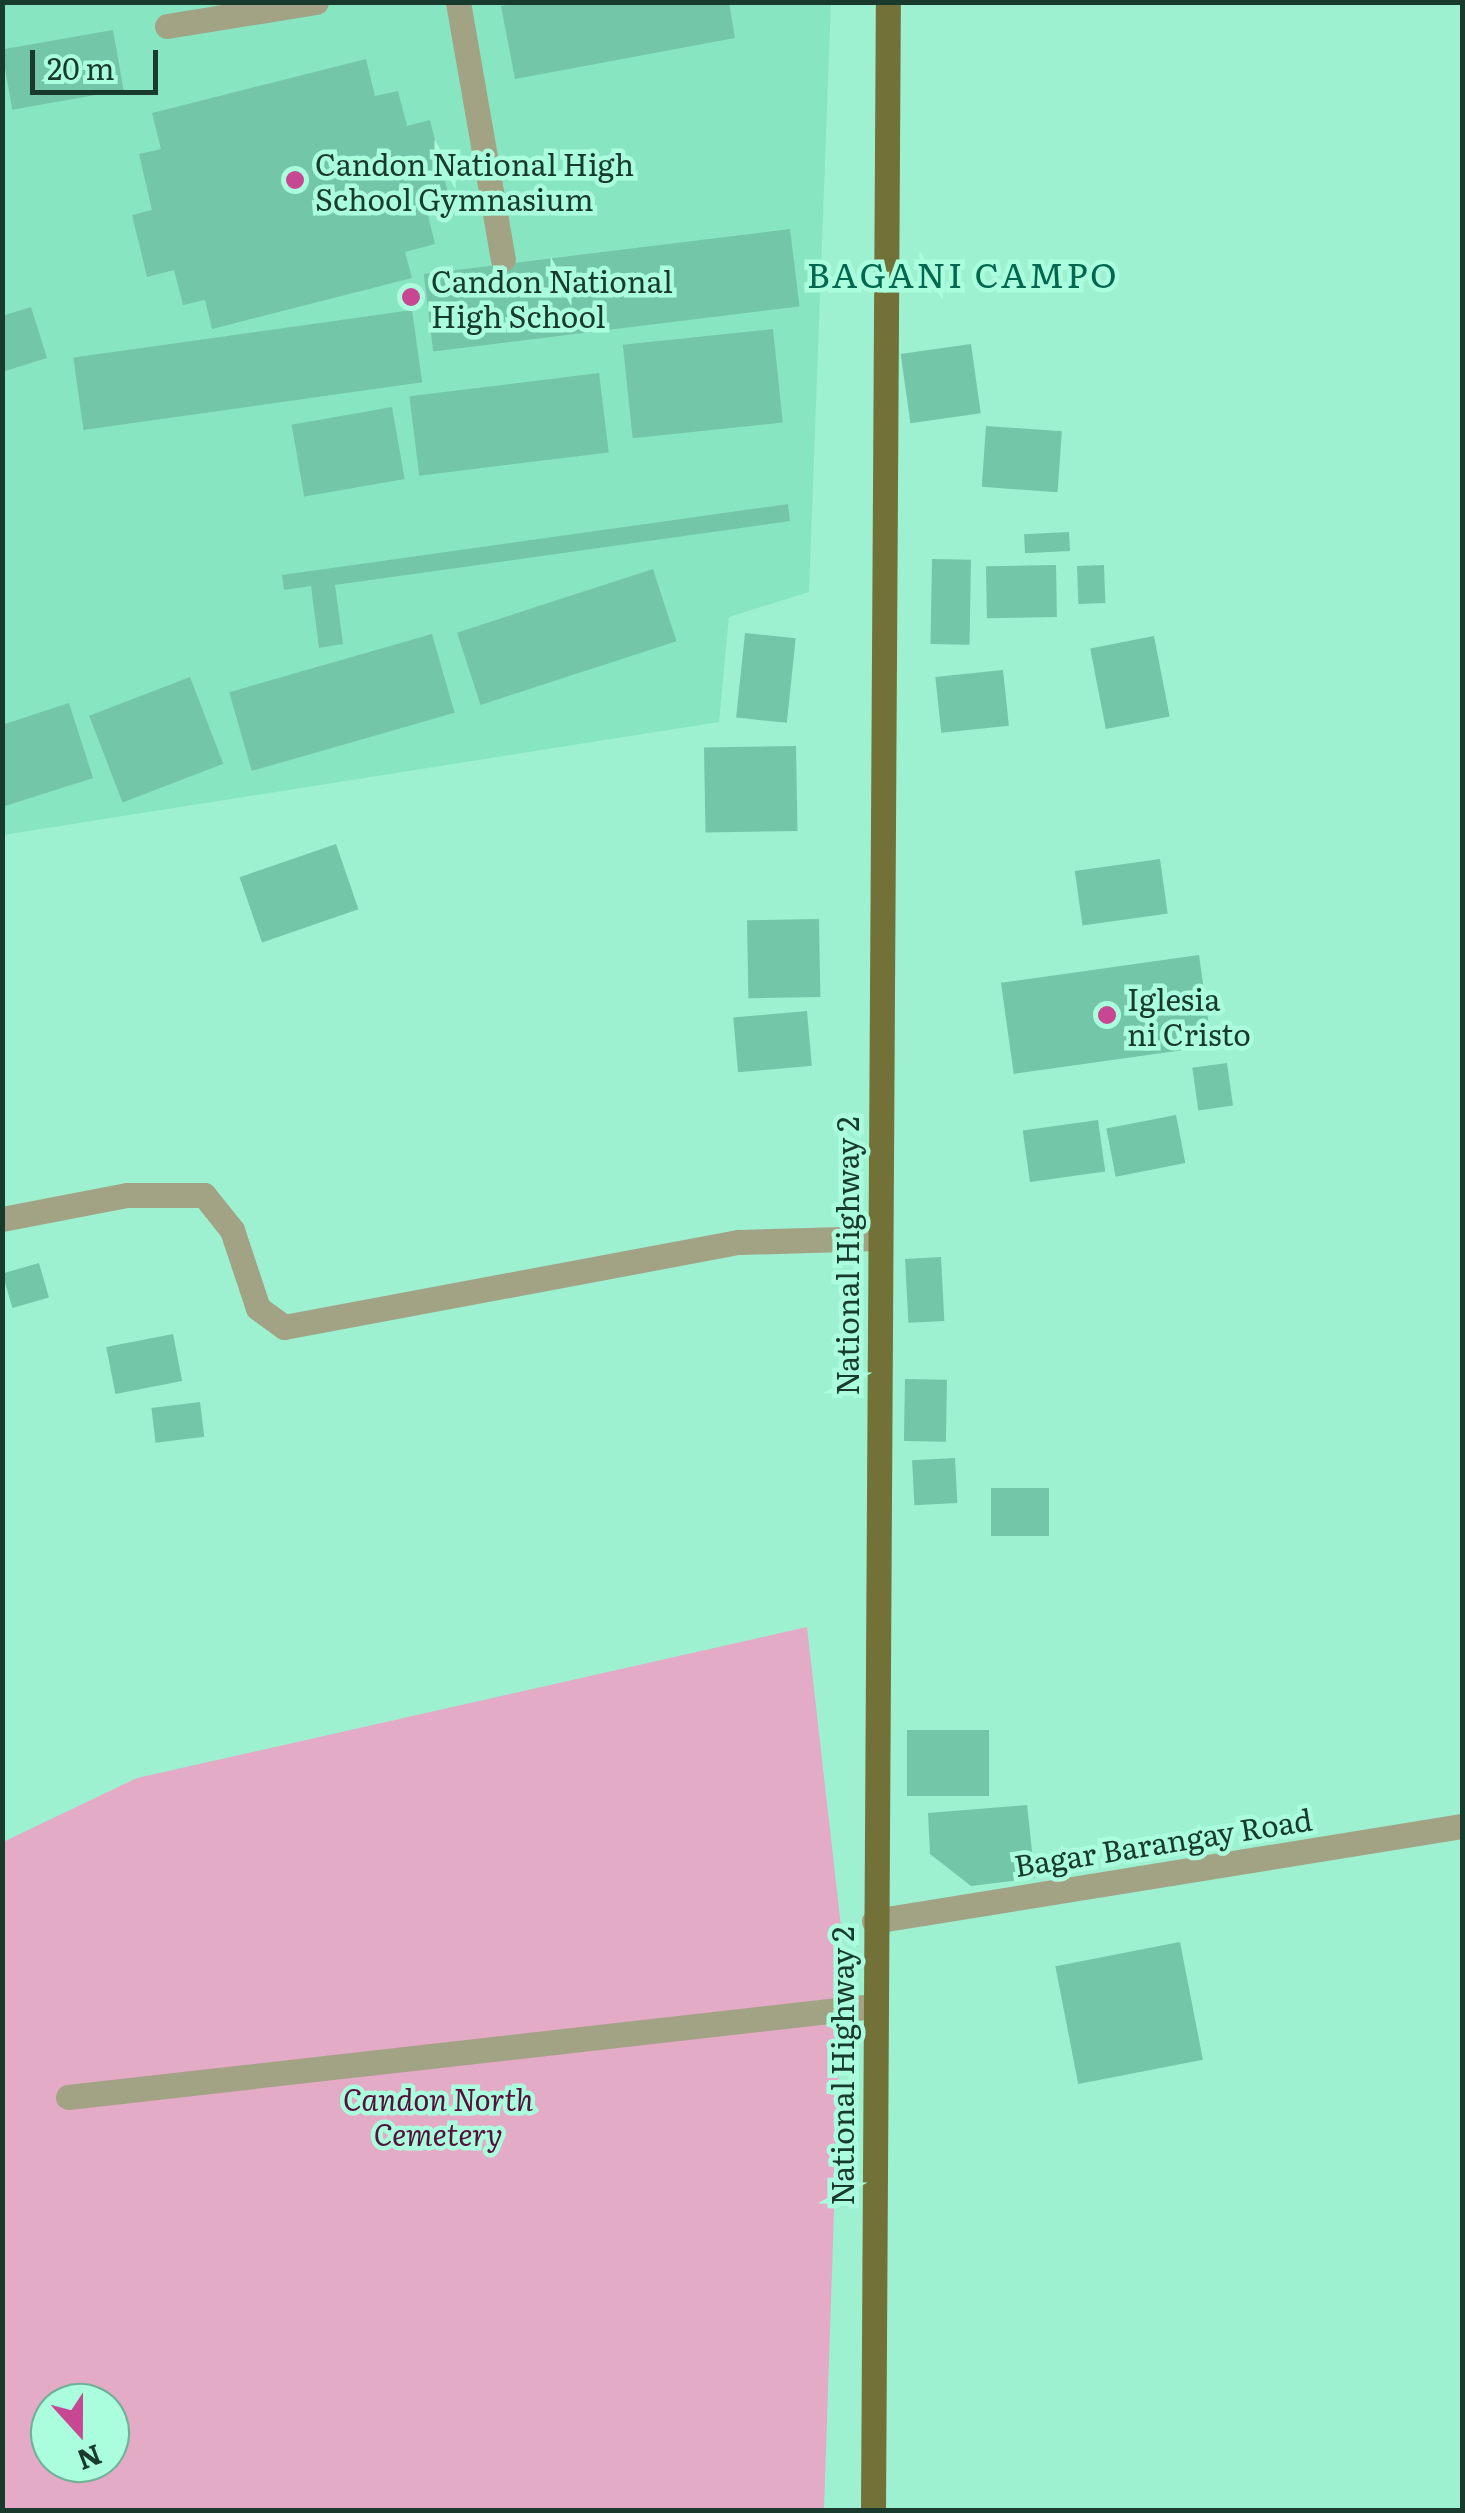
<!DOCTYPE html>
<style>
body{margin:0}
#map{position:relative;width:1465px;height:2513px;overflow:hidden;background:#9df1d0;font-family:Literata,serif}
div>[style]{position:absolute}
.built>*{inset:0;background:#88e5c2}
.green>*{inset:0;background:#e3abc6}
.building>*{inset:0;background:#73c6a7;transform-origin:0 0}
.minor>*{height:25px;margin:-12.5px;padding:0 12.5px;transform-origin:12.5px;border-radius:12.5px;background:#a2a284}
.major>*{height:25px;margin:-12.5px;padding:0 12.5px;transform-origin:12.5px;border-radius:12.5px;background:#727137}
.dots>*{width:28px;height:28px;translate:-50% -50%;box-sizing:border-box;border:5px solid #aafedd;border-radius:50%}
span{translate:-50% -50%;white-space:nowrap;text-align:center;line-height:1.15;-webkit-text-stroke:9px #aafedd;paint-order:stroke}
.poi-label{font-size:30px;color:#183b2e}
.left{translate:0 -50%;text-align:left}
.street-label{font-size:30px;color:#183b2e}
.park-label{font-size:30px;color:#56103b;font-style:italic}
.quarter-label{font-size:35px;color:#00684e;letter-spacing:2.5px}
.frame{position:absolute;inset:0;border:5px solid #183b2e;pointer-events:none}
.north{position:absolute;left:30px;top:2383px;width:100px;height:100px;box-sizing:border-box;background:#aafedd;border:2px solid #70b097;border-radius:50%;rotate:159deg;font-size:28px;font-weight:700;line-height:40px;text-align:center;color:#183b2e}
.north::after{content:'';display:block;margin:auto;width:35px;height:45px;background:#c74792;clip-path:polygon(50% 0,100% 100%,50% 72%,0 100%)}
.scale{position:absolute;left:30px;top:50px;width:128px;height:45px;box-sizing:border-box;border:5px solid #183b2e;border-top:0;padding-left:12px;font-size:30px;line-height:35px;white-space:nowrap;color:#183b2e;-webkit-text-stroke:8px #aafedd;paint-order:stroke}
</style>
<div id="map">
<div class="built">
<i style="clip-path:polygon(3px 3px,831px 3px,809px 592px,729px 617px,719px 722px,3px 835px)"></i>
</div>
<div class="green">
<i style="clip-path:polygon(evenodd,807px 1627px,843px 1944px,824px 2510px,3px 2510px,3px 1842px,137px 1778px,807px 1627px,50px 2403px,110px 2403px,110px 2463px,50px 2463px,50px 2403px)"></i>
</div>
<div class="building">
<i style="clip-path:polygon(521px 2px,729px 2px,735px 38px,515px 79px,501px 6px)"></i>
<i style="left:113px;top:30px;width:61px;height:113px;rotate:80deg"></i>
<i style="clip-path:polygon(366px 59px,375px 96px,398px 91px,407px 126px,430px 120px,451px 205px,427px 211px,435px 244px,405px 252px,412px 278px,212px 329px,205px 300px,183px 305px,174px 270px,147px 277px,132px 215px,152px 210px,139px 154px,161px 149px,152px 113px)"></i>
<i style="left:790px;top:229px;width:78px;height:369px;rotate:83deg"></i>
<i style="clip-path:polygon(31px 307px,47px 358px,2px 372px,2px 316px)"></i>
<i style="left:412px;top:310px;width:73px;height:342px;rotate:82deg"></i>
<i style="left:773px;top:329px;width:94px;height:151px;rotate:84deg"></i>
<i style="left:971px;top:344px;width:70px;height:71px;rotate:82deg"></i>
<i style="left:599px;top:373px;width:80px;height:191px;rotate:83deg"></i>
<i style="left:392px;top:407px;width:73px;height:102px;rotate:80deg"></i>
<i style="left:986px;top:426px;width:76px;height:61px;rotate:4deg"></i>
<i style="clip-path:polygon(788px 504px,790px 521px,335px 585px,343px 644px,319px 648px,311px 586px,284px 590px,282px 575px)"></i>
<i style="left:1069px;top:532px;width:19px;height:45px;rotate:87deg"></i>
<i style="left:932px;top:559px;width:39px;height:85px;rotate:1deg"></i>
<i style="left:1056px;top:565px;width:52px;height:70px;rotate:89deg"></i>
<i style="left:1104px;top:565px;width:38px;height:27px;rotate:88deg"></i>
<i style="left:653px;top:569px;width:76px;height:206px;rotate:72deg"></i>
<i style="left:745px;top:633px;width:51px;height:85px;rotate:6deg"></i>
<i style="left:432px;top:634px;width:82px;height:211px;rotate:74deg"></i>
<i style="left:1154px;top:636px;width:82px;height:65px;rotate:79deg"></i>
<i style="left:1003px;top:670px;width:56px;height:68px;rotate:84deg"></i>
<i style="left:190px;top:677px;width:93px;height:108px;rotate:69deg"></i>
<i style="clip-path:polygon(69px 703px,93px 778px,2px 807px,2px 725px)"></i>
<i style="left:796px;top:746px;width:85px;height:92px;rotate:89deg"></i>
<i style="left:336px;top:844px;width:69px;height:102px;rotate:71deg"></i>
<i style="left:1160px;top:859px;width:55px;height:86px;rotate:82deg"></i>
<i style="left:819px;top:919px;width:78px;height:72px;rotate:89deg"></i>
<i style="left:1199px;top:955px;width:92px;height:200px;rotate:82deg"></i>
<i style="left:807px;top:1011px;width:55px;height:74px;rotate:85deg"></i>
<i style="left:1227px;top:1063px;width:43px;height:35px;rotate:82deg"></i>
<i style="left:1176px;top:1115px;width:49px;height:71px;rotate:79deg"></i>
<i style="left:1098px;top:1120px;width:52px;height:76px;rotate:82deg"></i>
<i style="left:941px;top:1257px;width:64px;height:36px;rotate:87deg"></i>
<i style="left:39px;top:1263px;width:36px;height:38px;rotate:74deg"></i>
<i style="left:173px;top:1334px;width:48px;height:68px;rotate:79deg"></i>
<i style="left:905px;top:1379px;width:42px;height:62px;rotate:1deg"></i>
<i style="left:200px;top:1402px;width:35px;height:49px;rotate:83deg"></i>
<i style="left:955px;top:1458px;width:45px;height:43px;rotate:87deg"></i>
<i style="left:1049px;top:1488px;width:48px;height:58px;rotate:90deg"></i>
<i style="left:989px;top:1730px;width:66px;height:82px;rotate:90deg"></i>
<i style="clip-path:polygon(1027px 1805px,1035px 1878px,971px 1886px,930px 1854px,928px 1813px)"></i>
<i style="left:1180px;top:1942px;width:120px;height:127px;rotate:79deg"></i>
</div>
<div class="minor">
<i style="left:458px;top:2px;width:261px;rotate:80.1deg"></i>
<i style="left:167px;top:26px;width:151px;rotate:-9.2deg"></i>
<i style="left:2px;top:1219px;width:127px;rotate:-10.9deg"></i>
<i style="left:127px;top:1195px;width:77px"></i>
<i style="left:204px;top:1195px;width:45px;rotate:51.3deg"></i>
<i style="left:232px;top:1230px;width:82px;rotate:71.6deg"></i>
<i style="left:258px;top:1308px;width:32px;rotate:36deg"></i>
<i style="left:284px;top:1327px;width:463px;rotate:-10.6deg"></i>
<i style="left:739px;top:1242px;width:139px;rotate:-1.6deg"></i>
<i style="left:874px;top:1921px;width:596px;rotate:-9.18deg"></i>
<i style="left:68px;top:2097px;width:810px;rotate:-6.45deg"></i>
</div>
<div class="major">
<i style="left:873px;top:2510px;width:2508px;rotate:-89.66deg"></i>
</div>
<div class="dots">
<i style="left:295px;top:180px;background:#c74792"></i>
<i style="left:411px;top:297px;background:#c74792"></i>
<i style="left:1107px;top:1015px;background:#c74792"></i>
</div>
<div class="poi-label">
<span class="left" style="left:315px;top:180px">Candon National High<br>School Gymnasium</span>
<span class="left" style="left:431px;top:297px">Candon National<br>High School</span>
<span class="left" style="left:1127px;top:1015px">Iglesia<br>ni Cristo</span>
</div>
<div class="street-label">
<span style="left:846px;top:1256px;rotate:-90deg">National Highway 2</span>
<span style="left:1163px;top:1841px;rotate:-9deg">Bagar Barangay Road</span>
<span style="left:841px;top:2066px;rotate:-90deg">National Highway 2</span>
</div>
<div class="park-label">
<span style="left:438px;top:2115px">Candon North<br>Cemetery</span>
</div>
<div class="quarter-label">
<span style="left:963px;top:273px">BAGANI CAMPO</span>
</div>
<div class="frame"></div>
<div class="north">N</div>
<div class="scale">20 m</div>
</div>
